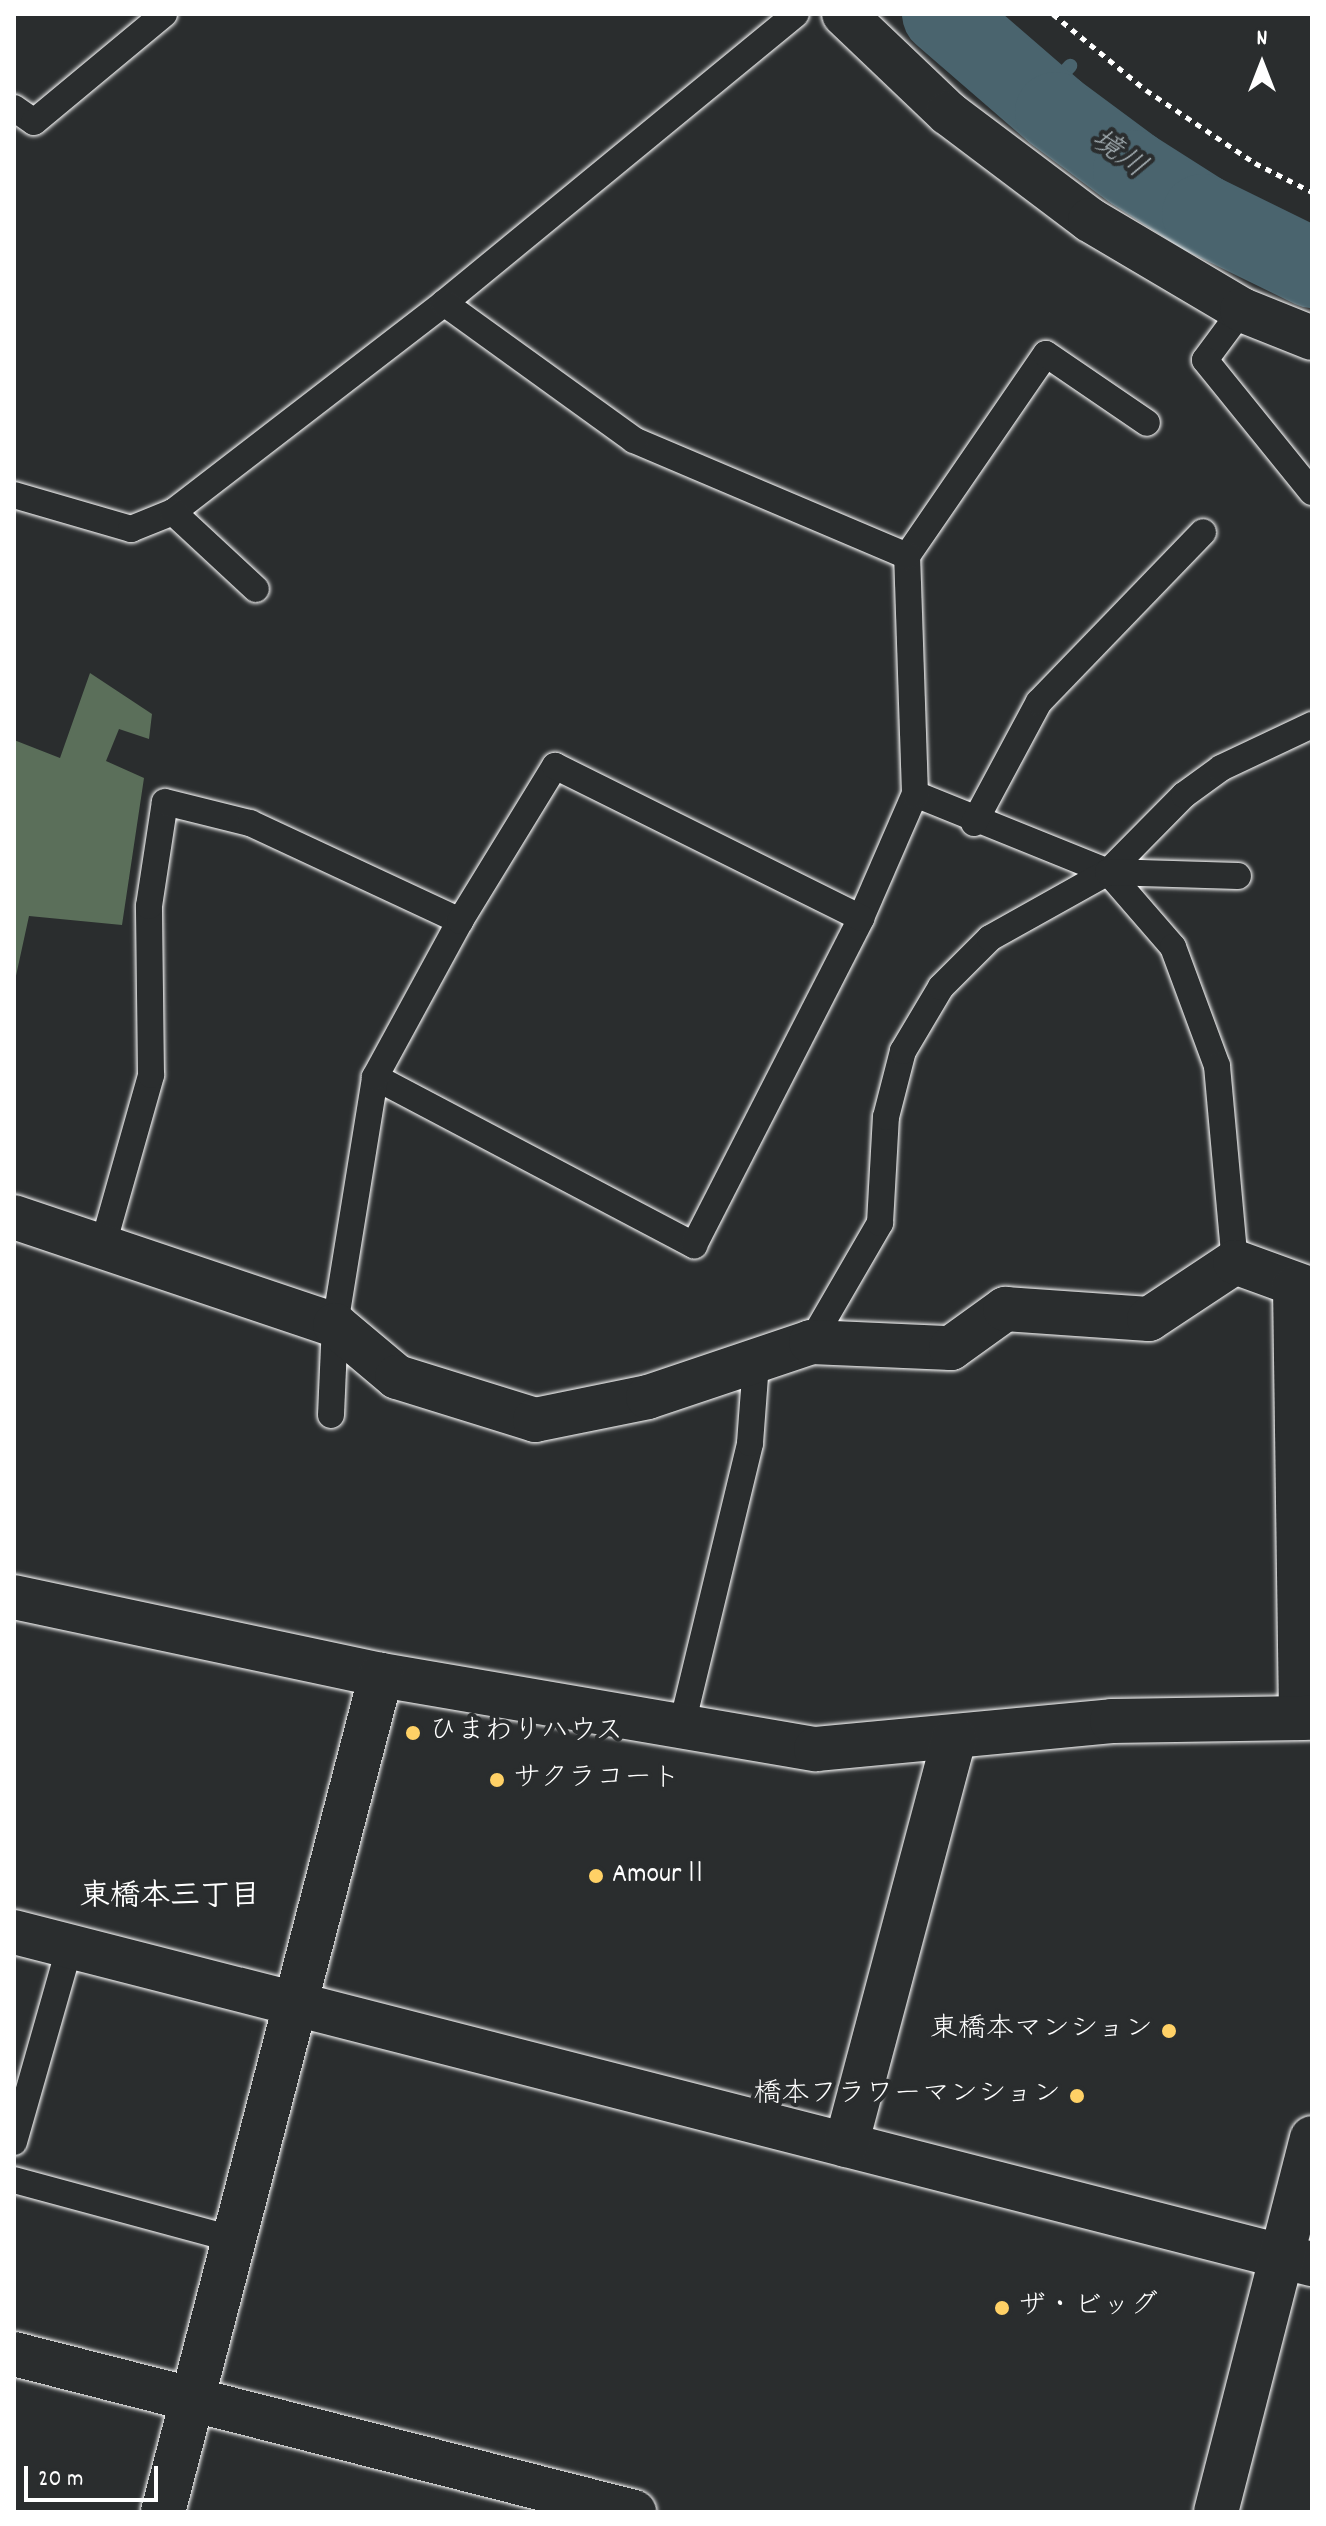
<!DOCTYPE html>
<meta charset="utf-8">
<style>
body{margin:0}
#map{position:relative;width:1326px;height:2526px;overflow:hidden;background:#2a2d2e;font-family:Dekko,"Klee One",sans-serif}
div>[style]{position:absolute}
.green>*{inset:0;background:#5b6f5a}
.stream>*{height:14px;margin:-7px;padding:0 7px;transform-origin:7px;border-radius:7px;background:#4a646e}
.river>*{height:80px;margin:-40px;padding:0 40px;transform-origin:40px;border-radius:40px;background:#4a646e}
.path>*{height:5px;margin-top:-2.5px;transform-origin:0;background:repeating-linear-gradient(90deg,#fff 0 6px,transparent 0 12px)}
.roads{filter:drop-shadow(0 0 2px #fff) drop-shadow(0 0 2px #fff)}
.lane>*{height:26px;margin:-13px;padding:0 13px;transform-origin:13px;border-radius:13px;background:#2a2d2e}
.street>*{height:44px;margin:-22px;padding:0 22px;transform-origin:22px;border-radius:22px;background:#2a2d2e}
.dots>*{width:22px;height:22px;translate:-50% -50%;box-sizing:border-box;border:4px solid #2a2d2e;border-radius:50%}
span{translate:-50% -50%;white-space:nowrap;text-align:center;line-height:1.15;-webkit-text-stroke:8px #2a2d2e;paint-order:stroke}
.poi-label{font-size:28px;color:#fff}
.left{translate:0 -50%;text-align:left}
.right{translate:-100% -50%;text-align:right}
.water-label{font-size:30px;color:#aeb9be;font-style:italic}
.neighbourhood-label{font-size:30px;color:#fff;font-weight:700}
.frame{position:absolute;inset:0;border:16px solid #fff;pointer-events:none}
.north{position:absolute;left:1222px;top:24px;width:80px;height:80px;-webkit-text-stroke:6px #2a2d2e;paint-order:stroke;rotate:0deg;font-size:22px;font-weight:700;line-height:32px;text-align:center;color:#fff}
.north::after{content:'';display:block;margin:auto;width:28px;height:36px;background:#fff;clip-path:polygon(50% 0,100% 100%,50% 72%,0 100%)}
.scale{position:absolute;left:24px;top:2466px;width:134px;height:36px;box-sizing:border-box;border:4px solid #fff;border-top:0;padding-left:10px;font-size:24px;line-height:28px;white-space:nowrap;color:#fff;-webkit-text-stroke:6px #2a2d2e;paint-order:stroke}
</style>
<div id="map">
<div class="green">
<i style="clip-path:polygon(90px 673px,152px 714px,149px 739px,119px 729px,106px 761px,144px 778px,122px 925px,29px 916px,14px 985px,14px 740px,60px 758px)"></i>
</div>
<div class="stream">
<i style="left:1040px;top:99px;width:45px;rotate:-47.7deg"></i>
</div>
<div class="river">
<i style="left:942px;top:14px;width:150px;rotate:40.9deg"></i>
<i style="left:1055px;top:112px;width:97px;rotate:36.6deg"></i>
<i style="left:1133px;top:170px;width:82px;rotate:32.5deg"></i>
<i style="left:1202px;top:214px;width:123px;rotate:26.1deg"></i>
</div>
<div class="path">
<i style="left:1053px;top:14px;width:120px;rotate:39.3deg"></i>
<i style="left:1146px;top:90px;width:131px;rotate:33.8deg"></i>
<i style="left:1255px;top:163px;width:64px;rotate:27deg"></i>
</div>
<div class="roads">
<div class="lane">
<i style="left:14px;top:108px;width:24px;rotate:35deg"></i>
<i style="left:34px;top:122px;width:169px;rotate:-39.7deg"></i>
<i style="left:1242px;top:310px;width:62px;rotate:126.5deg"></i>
<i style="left:1205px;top:360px;width:170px;rotate:51deg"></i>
<i style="left:14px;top:495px;width:122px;rotate:16.2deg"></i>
<i style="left:131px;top:529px;width:45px;rotate:-22deg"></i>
<i style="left:173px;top:512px;width:342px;rotate:-37.6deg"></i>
<i style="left:444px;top:303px;width:455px;rotate:-39.4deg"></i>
<i style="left:173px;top:512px;width:113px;rotate:42.9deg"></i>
<i style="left:907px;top:556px;width:245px;rotate:-55.5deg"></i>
<i style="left:1046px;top:354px;width:122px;rotate:34.3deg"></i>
<i style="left:915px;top:794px;width:208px;rotate:22deg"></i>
<i style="left:1108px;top:872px;width:108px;rotate:-45.4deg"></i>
<i style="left:1184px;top:795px;width:46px;rotate:-36.1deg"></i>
<i style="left:1221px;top:768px;width:101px;rotate:-25.3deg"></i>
<i style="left:974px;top:823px;width:137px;rotate:-61.8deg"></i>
<i style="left:1039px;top:702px;width:236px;rotate:-46deg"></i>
<i style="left:1108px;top:872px;width:99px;rotate:49.1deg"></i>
<i style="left:1173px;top:947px;width:127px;rotate:69.7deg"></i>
<i style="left:1217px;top:1066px;width:197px;rotate:84.8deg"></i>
<i style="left:375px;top:1077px;width:361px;rotate:27.8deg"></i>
<i style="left:694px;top:1245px;width:367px;rotate:-62.9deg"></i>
<i style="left:861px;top:918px;width:135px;rotate:-66.5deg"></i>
<i style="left:915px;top:794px;width:238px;rotate:-91.9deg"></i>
<i style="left:907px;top:556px;width:297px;rotate:-157deg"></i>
<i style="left:634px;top:440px;width:234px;rotate:-144.2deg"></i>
<i style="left:103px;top:1245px;width:177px;rotate:-74.2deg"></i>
<i style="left:151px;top:1075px;width:169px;rotate:-90.7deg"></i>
<i style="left:149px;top:906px;width:105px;rotate:-81.3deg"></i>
<i style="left:165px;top:802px;width:88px;rotate:13.9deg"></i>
<i style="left:250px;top:823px;width:232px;rotate:25deg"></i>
<i style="left:811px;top:1342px;width:138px;rotate:-59.9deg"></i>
<i style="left:880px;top:1223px;width:106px;rotate:-86.8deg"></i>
<i style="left:886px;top:1117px;width:68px;rotate:-75.6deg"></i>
<i style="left:903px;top:1051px;width:74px;rotate:-59.3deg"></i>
<i style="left:941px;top:987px;width:69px;rotate:-45deg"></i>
<i style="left:990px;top:938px;width:135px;rotate:-29.2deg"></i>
<i style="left:1108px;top:872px;width:130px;rotate:1.8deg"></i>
<i style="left:331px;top:1415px;width:90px;rotate:-87.5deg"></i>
<i style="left:335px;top:1325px;width:251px;rotate:-80.8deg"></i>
<i style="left:375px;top:1077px;width:178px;rotate:-61.4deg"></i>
<i style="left:460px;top:921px;width:182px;rotate:-58.5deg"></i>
<i style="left:555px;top:766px;width:342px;rotate:26.4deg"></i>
<i style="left:681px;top:1729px;width:294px;rotate:-76.4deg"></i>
<i style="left:750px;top:1443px;width:80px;rotate:-85.7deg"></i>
<i style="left:14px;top:2142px;width:205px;rotate:-74.1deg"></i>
<i style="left:14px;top:2180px;width:231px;rotate:15.1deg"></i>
</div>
<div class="street">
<i style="left:844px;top:14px;width:144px;rotate:43.6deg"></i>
<i style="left:948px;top:113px;width:178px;rotate:37deg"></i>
<i style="left:1090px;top:220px;width:177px;rotate:30.6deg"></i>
<i style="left:1242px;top:310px;width:75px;rotate:21.8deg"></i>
<i style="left:14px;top:1217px;width:339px;rotate:18.6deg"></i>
<i style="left:335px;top:1325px;width:81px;rotate:40deg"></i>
<i style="left:397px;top:1377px;width:145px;rotate:17.3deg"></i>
<i style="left:535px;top:1420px;width:115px;rotate:-11.5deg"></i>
<i style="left:648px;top:1397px;width:172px;rotate:-18.6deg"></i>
<i style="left:811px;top:1342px;width:140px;rotate:2.5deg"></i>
<i style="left:951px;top:1348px;width:67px;rotate:-35.8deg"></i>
<i style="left:1005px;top:1309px;width:144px;rotate:4deg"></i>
<i style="left:1149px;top:1319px;width:103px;rotate:-33.5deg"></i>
<i style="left:1235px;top:1262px;width:82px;rotate:20deg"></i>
<i style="left:1295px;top:1287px;width:431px;rotate:89.2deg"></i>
<i style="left:14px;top:1597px;width:375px;rotate:12deg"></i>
<i style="left:381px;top:1675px;width:441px;rotate:9.7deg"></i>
<i style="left:816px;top:1749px;width:297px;rotate:-5.4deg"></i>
<i style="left:1112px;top:1721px;width:200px;rotate:-0.9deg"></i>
<i style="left:14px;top:1932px;width:1340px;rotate:14.35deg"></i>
<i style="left:846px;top:2145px;width:421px;rotate:-75.1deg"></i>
<i style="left:14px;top:2354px;width:640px;rotate:14.3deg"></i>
<i style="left:163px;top:2512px;width:865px;rotate:-75.4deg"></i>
<i style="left:1216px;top:2512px;width:386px;rotate:-75.6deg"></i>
</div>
</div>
<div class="dots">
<i style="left:413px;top:1733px;background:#ffd166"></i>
<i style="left:497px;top:1780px;background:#ffd166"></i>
<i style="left:596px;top:1876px;background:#ffd166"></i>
<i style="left:1169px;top:2031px;background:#ffd166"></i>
<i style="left:1077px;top:2096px;background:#ffd166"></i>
<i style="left:1002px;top:2308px;background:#ffd166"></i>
</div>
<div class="poi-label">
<span class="left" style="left:429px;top:1733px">ひまわりハウス</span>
<span class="left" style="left:513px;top:1780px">サクラコート</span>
<span class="left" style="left:612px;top:1876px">AmourⅡ</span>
<span class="right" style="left:1153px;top:2031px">東橋本マンション</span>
<span class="right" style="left:1061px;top:2096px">橋本フラワーマンション</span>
<span class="left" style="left:1018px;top:2308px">ザ・ビッグ</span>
</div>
<div class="water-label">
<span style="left:1117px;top:156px;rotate:36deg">境川</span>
</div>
<div class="neighbourhood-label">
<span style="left:170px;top:1899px">東橋本三丁目</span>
</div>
<div class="frame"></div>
<div class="north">N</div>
<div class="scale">20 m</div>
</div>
